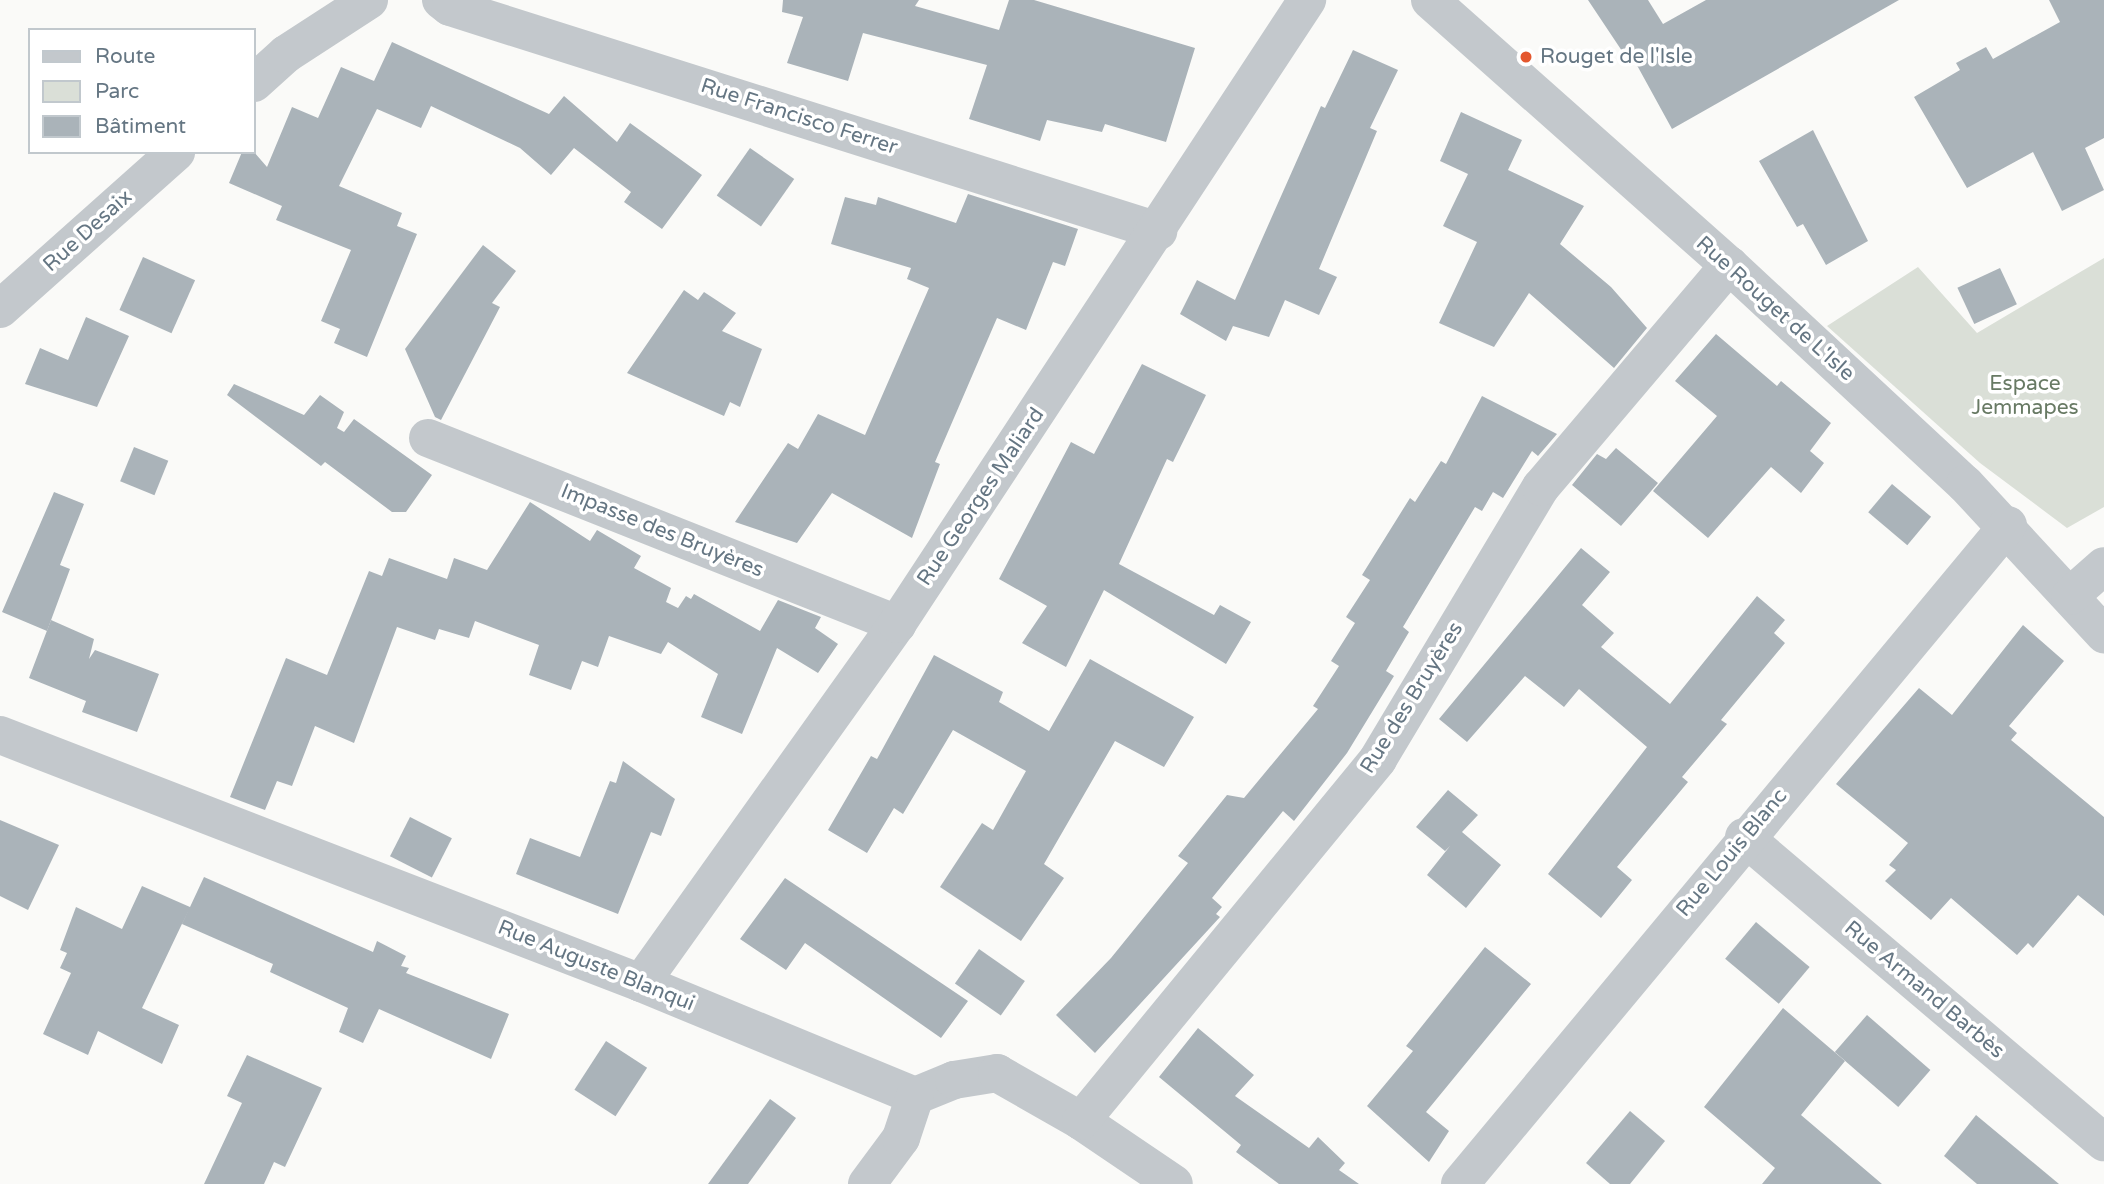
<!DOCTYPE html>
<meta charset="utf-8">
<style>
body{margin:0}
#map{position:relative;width:2104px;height:1184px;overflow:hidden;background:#fafaf8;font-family:"Varela Round",sans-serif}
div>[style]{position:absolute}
.green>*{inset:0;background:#dadfd7}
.building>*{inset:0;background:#aab3b9;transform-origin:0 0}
.minor>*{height:38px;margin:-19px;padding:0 19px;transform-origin:19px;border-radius:19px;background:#c3c8cc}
.dots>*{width:19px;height:19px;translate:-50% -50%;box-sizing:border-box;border:4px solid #fff;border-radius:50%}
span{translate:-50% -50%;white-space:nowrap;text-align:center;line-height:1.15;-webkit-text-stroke:7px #fff;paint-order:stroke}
.poi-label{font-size:21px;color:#657683}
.left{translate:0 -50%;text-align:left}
.street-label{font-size:21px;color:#657683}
.park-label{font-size:21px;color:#687a64}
.legend{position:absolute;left:28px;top:28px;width:228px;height:126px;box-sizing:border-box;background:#fff;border:2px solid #c1c8cd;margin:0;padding:9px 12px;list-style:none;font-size:21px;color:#657683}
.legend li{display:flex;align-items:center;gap:14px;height:35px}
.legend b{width:35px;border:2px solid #c1c8cd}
</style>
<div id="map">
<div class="green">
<i style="clip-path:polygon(2104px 258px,2104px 507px,2067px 528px,1980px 463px,1827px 326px,1918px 267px,1977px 333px)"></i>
</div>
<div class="building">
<i style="clip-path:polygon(783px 0,919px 0,915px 6px,999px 30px,1009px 0,1034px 0,1195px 48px,1166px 142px,1105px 124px,1102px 132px,1047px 120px,1040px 141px,969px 119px,987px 65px,863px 33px,848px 81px,787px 63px,803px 17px,782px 12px)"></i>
<i style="clip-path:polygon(1588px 0,1648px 0,1663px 24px,1706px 0,1899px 0,1672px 129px,1633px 58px,1628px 60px)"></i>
<i style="clip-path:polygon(2049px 0,2104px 0,2104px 138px,2085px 148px,2104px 190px,2062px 211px,2033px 152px,1967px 188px,1914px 97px,1960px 70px,1956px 63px,1986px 47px,1993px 59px,2060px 22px)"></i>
<i style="clip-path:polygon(392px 42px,549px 114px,564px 96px,617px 142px,630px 123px,702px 175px,662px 229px,624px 202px,631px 192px,574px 148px,551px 175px,520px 148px,431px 106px,421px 128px,377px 109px,339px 186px,402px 213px,397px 226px,417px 234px,367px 357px,334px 343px,340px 329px,321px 321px,351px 250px,276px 220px,282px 206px,229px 183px,242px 152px,254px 152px,267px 167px,292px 107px,318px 118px,341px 67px,374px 81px)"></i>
<i style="clip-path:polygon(1353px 50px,1398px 70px,1370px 128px,1377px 131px,1319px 269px,1337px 277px,1319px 315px,1285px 300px,1269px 337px,1233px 326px,1226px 341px,1180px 314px,1197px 280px,1235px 300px,1321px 106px,1325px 108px)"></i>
<i style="clip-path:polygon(1461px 112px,1522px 140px,1508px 170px,1584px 206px,1560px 244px,1611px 287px,1647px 328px,1614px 368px,1529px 293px,1494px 347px,1439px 323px,1477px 242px,1443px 226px,1468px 174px,1440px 161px)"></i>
<i style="clip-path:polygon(1813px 130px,1868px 241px,1826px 265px,1803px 224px,1797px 227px,1759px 161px)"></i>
<i style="left:750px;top:148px;width:54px;height:58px;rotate:35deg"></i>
<i style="clip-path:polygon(968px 194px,1078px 229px,1065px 266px,1053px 262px,1026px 330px,997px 318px,935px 462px,940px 464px,912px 538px,832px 493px,797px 543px,735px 522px,788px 443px,798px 449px,818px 414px,865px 435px,929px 288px,907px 279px,911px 268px,831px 244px,845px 197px,876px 205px,878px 197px,956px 223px)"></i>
<i style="clip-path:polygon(483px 245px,516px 271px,492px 303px,500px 307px,441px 420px,435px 417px,405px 349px)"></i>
<i style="left:143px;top:257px;width:57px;height:58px;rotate:24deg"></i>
<i style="left:2000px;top:268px;width:40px;height:47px;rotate:65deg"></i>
<i style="clip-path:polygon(684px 290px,698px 300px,704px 292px,736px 313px,722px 331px,762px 349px,740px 407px,730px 402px,724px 416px,627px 373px)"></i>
<i style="clip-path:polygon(86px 317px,129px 336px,97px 407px,25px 384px,40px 348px,68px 360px)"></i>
<i style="clip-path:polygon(1716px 334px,1777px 386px,1781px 381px,1831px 423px,1810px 451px,1824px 463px,1801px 493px,1771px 467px,1708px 538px,1653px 491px,1717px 416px,1675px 381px)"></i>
<i style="clip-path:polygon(1142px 364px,1206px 395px,1173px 462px,1167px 459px,1119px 564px,1214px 615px,1220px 605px,1251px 622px,1226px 664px,1104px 590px,1066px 667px,1022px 643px,1047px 606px,999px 579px,1071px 442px,1094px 454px)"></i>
<i style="clip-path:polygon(234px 384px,304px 415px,320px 395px,344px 412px,337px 428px,344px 432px,354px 419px,432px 475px,406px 512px,392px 512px,325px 462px,321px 466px,227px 395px)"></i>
<i style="clip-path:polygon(1482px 396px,1557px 434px,1538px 456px,1532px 451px,1503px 498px,1493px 492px,1482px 511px,1475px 507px,1403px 627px,1409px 632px,1386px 671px,1394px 676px,1347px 753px,1294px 821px,1283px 811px,1212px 898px,1222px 907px,1216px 914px,1220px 917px,1095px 1053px,1056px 1015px,1111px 958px,1188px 863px,1178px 856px,1227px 795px,1244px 798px,1318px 709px,1313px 706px,1339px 666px,1331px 661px,1355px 623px,1346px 617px,1370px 580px,1362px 575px,1410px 498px,1415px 502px,1441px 461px,1446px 464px)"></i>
<i style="left:134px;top:447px;width:37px;height:37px;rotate:22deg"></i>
<i style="clip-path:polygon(1616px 448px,1658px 483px,1621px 526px,1572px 485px,1597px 454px,1606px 459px)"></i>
<i style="left:1892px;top:484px;width:51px;height:37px;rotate:40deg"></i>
<i style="clip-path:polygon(54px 492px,84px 504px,60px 565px,70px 569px,47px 631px,2px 612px)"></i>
<i style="clip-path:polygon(530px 502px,590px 541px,597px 530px,641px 556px,634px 568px,671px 588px,666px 602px,678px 608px,686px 596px,691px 599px,694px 594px,760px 631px,778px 600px,821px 617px,815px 628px,838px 644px,818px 673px,777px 648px,742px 734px,701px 717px,718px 674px,668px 642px,661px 654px,609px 636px,598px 667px,582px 661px,571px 690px,529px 675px,539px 645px,475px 621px,469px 638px,439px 629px,435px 640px,397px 627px,354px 743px,315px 726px,292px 786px,277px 781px,265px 810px,230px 797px,286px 658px,327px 675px,369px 571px,382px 576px,389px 558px,447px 579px,454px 558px,487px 570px)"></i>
<i style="clip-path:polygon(1581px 548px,1610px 572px,1582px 605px,1614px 633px,1601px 647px,1670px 704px,1757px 596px,1785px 620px,1774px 633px,1785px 643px,1721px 720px,1727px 724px,1682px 777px,1688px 782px,1617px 867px,1632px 880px,1601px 918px,1548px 874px,1647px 747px,1579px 689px,1564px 707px,1525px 676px,1467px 742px,1439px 719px)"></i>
<i style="clip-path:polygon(51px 620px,94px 639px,89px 659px,95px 650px,159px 674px,137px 732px,82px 712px,86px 701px,29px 678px)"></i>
<i style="clip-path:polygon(2023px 625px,2064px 661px,2009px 726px,2017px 733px,2011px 740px,2104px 817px,2104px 916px,2078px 895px,2033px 948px,2028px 943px,2017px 955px,1951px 898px,1931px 920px,1885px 881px,1896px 870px,1889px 865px,1908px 843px,1836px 784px,1919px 688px,1952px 715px)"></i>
<i style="clip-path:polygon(934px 655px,1003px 692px,999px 702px,1049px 731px,1090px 659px,1194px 717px,1164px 767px,1115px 741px,1044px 864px,1064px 878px,1021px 941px,940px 887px,982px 823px,993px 830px,1026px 771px,953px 730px,903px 814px,894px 808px,867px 853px,828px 830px,871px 756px,877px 759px)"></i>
<i style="clip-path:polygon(623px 761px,675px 799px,661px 836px,651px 832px,618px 914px,516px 874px,530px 838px,580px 857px,610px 781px,616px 783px)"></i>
<i style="clip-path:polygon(1448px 790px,1478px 815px,1462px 832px,1501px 865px,1466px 908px,1427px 875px,1450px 846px,1445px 851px,1416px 827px)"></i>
<i style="left:410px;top:817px;width:47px;height:44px;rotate:27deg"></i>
<i style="clip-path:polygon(0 820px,59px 845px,28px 910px,0 896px)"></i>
<i style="clip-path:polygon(204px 877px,373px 952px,377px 941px,406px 956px,401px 966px,409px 968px,406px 973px,509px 1014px,491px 1059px,379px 1009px,363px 1043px,339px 1032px,348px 1008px,270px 972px,273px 964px,182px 924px,190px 907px,142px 1008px,179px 1025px,162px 1064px,98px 1031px,88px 1055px,43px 1034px,71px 973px,60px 968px,67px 953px,60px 950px,76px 907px,122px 929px,142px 886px,190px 907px)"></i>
<i style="clip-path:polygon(785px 878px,968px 1001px,941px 1038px,805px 943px,786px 970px,740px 939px)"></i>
<i style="left:1756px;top:922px;width:70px;height:48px;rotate:40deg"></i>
<i style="clip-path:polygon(1485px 947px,1531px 984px,1426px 1112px,1449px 1131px,1429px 1162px,1367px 1106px,1413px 1051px,1406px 1046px)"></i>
<i style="left:979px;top:949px;width:56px;height:42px;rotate:35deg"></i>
<i style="clip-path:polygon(1783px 1008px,1845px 1061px,1801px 1115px,1882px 1184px,1762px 1184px,1775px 1168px,1704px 1107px)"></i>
<i style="left:1867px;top:1015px;width:84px;height:49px;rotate:41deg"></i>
<i style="clip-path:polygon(1198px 1028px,1254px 1075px,1235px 1096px,1309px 1148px,1318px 1137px,1345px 1163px,1339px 1170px,1359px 1184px,1279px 1184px,1236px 1152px,1241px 1145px,1159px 1077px)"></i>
<i style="left:606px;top:1041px;width:49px;height:58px;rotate:33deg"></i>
<i style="clip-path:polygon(247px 1055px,322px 1088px,285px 1167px,274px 1162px,264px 1184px,204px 1184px,242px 1103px,227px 1096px)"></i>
<i style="clip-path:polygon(770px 1099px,796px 1118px,748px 1184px,708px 1184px)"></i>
<i style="clip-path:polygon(1630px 1111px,1665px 1141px,1630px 1184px,1610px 1184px,1586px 1163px)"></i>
<i style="clip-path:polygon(1976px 1115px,2059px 1184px,1977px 1184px,1944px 1156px)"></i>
</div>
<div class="minor">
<i style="left:441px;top:0;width:11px;rotate:38deg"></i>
<i style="left:450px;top:7px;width:743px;rotate:17.56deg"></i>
<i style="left:1430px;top:0;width:400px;rotate:41.6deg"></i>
<i style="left:1729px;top:265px;width:322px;rotate:42.9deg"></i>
<i style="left:1965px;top:484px;width:205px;rotate:47.2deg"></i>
<i style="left:254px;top:83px;width:43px;rotate:-42.2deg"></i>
<i style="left:286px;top:54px;width:99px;rotate:-33deg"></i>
<i style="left:0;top:309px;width:236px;rotate:-41.7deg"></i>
<i style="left:428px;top:438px;width:505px;rotate:21.63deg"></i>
<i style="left:2070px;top:596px;width:45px;rotate:-41.4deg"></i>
<i style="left:0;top:735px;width:687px;rotate:21.15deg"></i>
<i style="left:641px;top:983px;width:296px;rotate:22.4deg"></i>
<i style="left:915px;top:1096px;width:42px;rotate:-22.3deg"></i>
<i style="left:954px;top:1080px;width:44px;rotate:-9.2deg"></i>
<i style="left:997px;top:1073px;width:97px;rotate:29.7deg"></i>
<i style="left:1081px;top:1121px;width:112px;rotate:34.1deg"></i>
<i style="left:1744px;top:837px;width:472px;rotate:40.3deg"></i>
<i style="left:641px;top:983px;width:441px;rotate:-54.5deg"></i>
<i style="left:897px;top:624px;width:747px;rotate:-56.69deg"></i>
<i style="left:1081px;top:1121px;width:468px;rotate:-50.6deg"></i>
<i style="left:1378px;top:759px;width:317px;rotate:-59.1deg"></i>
<i style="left:1541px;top:487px;width:291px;rotate:-49.7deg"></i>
<i style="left:867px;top:1184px;width:57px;rotate:-53.5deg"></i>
<i style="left:901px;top:1138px;width:44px;rotate:-71.6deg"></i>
<i style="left:1460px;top:1184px;width:857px;rotate:-50.25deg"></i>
</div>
<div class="dots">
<i style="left:1526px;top:57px;background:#e4572e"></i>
</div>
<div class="poi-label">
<span class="left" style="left:1540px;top:57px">Rouget de l'Isle</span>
</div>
<div class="street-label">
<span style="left:799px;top:117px;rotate:18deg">Rue Francisco Ferrer</span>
<span style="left:88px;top:231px;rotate:-42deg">Rue Desaix</span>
<span style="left:1775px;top:309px;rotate:42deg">Rue Rouget de L'Isle</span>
<span style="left:981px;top:497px;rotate:-56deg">Rue Georges Maliard</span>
<span style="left:662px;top:531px;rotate:22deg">Impasse des Bruyères</span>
<span style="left:1412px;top:698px;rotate:-58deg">Rue des Bruyères</span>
<span style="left:1732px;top:853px;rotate:-50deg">Rue Louis Blanc</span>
<span style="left:596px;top:966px;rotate:22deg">Rue Auguste Blanqui</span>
<span style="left:1924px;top:990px;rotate:40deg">Rue Armand Barbès</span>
</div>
<div class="park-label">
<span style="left:2025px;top:396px">Espace<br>Jemmapes</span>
</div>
<ul class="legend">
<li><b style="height:9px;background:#c3c8cc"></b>Route</li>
<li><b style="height:19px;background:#dadfd7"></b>Parc</li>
<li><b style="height:19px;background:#aab3b9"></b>Bâtiment</li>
</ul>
</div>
